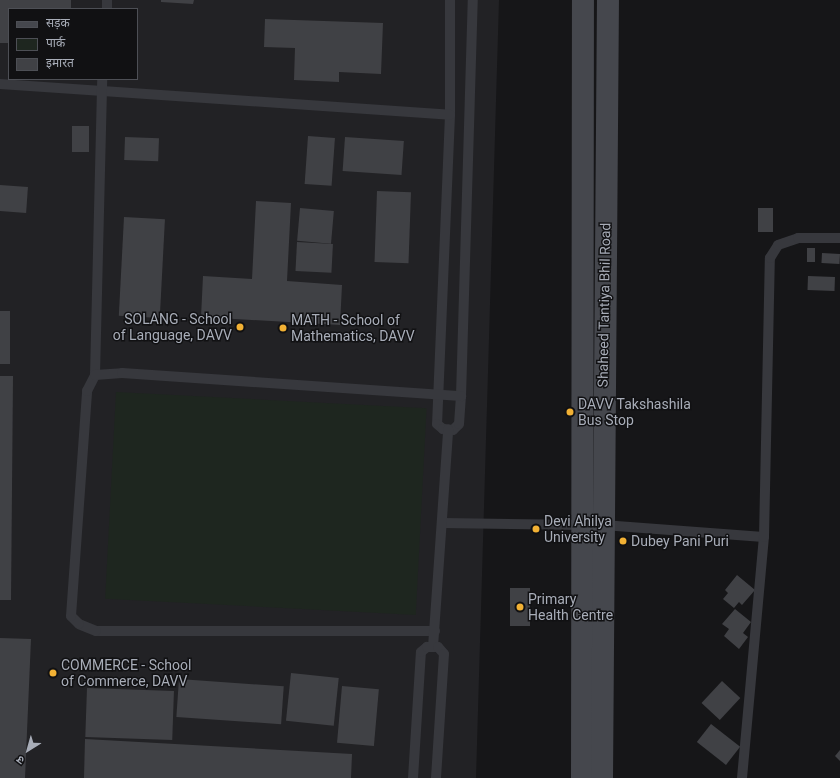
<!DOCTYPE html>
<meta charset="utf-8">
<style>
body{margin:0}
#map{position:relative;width:840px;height:778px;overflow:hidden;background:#161618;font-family:Roboto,"Noto Sans Devanagari",sans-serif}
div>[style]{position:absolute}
.built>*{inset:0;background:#222225}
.green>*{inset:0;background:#1e261f;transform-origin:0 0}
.building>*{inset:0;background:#404145;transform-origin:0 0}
.service>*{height:10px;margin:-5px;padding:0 5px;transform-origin:5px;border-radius:5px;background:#37383d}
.secondary>*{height:22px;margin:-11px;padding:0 11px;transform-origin:11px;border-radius:11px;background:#45474d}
.dots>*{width:11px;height:11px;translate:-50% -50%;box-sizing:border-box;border:2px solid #111113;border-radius:50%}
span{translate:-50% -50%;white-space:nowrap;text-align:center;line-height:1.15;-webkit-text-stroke:3px #111113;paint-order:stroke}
.street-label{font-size:14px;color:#a8adb8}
.poi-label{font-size:14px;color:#a8adb8}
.right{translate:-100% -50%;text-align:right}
.left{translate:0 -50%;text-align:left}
.legend{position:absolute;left:8px;top:8px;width:130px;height:72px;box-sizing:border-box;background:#111113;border:1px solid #4d4f55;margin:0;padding:5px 7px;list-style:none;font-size:12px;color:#a8adb8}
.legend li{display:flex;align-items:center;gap:8px;height:20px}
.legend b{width:20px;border:1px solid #4d4f55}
.north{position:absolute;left:8px;top:730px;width:40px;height:40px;-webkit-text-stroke:3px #111113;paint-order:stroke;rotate:217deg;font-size:11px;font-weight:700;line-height:16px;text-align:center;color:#a8adb8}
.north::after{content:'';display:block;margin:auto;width:14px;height:18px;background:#a8adb8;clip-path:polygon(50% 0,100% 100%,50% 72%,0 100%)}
</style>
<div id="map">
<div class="built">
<i style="clip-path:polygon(evenodd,0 0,499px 0,476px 778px,0 778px,0 0,9px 9px,137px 9px,137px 79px,9px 79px,9px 9px)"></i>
</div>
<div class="green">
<i style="left:116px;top:392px;width:311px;height:207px;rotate:3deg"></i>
</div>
<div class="building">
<i style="clip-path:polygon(0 0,71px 0,71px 9px,9px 9px,9px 43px,0 43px)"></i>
<i style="clip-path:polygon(161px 0,194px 0,193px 4px,161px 2px)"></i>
<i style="clip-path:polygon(265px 19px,383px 23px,381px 74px,339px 72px,339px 82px,294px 80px,295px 48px,264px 47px)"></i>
<i style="left:72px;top:126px;width:17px;height:26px"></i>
<i style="left:308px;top:136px;width:27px;height:48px;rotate:4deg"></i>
<i style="left:125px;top:137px;width:34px;height:23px;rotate:2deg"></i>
<i style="left:345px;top:137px;width:59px;height:34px;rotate:4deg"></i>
<i style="left:0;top:185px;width:28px;height:26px;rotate:4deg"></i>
<i style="left:377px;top:191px;width:34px;height:71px;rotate:2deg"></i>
<i style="clip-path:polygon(256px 201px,291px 203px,287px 281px,342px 285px,340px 325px,201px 317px,203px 276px,252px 279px)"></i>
<i style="left:300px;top:208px;width:34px;height:33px;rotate:5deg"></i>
<i style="left:758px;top:208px;width:15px;height:24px"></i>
<i style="left:124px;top:217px;width:41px;height:99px;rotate:3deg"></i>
<i style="left:297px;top:242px;width:36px;height:29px;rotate:3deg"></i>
<i style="left:807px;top:248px;width:8px;height:14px"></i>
<i style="left:822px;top:253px;width:18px;height:10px;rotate:3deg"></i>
<i style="left:808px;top:276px;width:27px;height:14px;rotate:2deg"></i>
<i style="left:0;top:311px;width:10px;height:53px"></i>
<i style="clip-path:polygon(0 376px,13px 376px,11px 600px,0 600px)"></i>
<i style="clip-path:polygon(737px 575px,755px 590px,742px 605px,739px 602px,734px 608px,723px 599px,728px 593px,725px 590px)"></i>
<i style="left:510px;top:588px;width:20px;height:38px"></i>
<i style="clip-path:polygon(735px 609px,751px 622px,743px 633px,748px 637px,739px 649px,724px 636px,729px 629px,722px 624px)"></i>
<i style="clip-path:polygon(0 638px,31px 639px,25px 778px,0 778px)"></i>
<i style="left:291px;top:673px;width:48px;height:48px;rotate:6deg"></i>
<i style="left:179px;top:679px;width:105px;height:38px;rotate:4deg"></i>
<i style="left:722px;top:681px;width:25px;height:30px;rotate:43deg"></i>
<i style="left:342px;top:686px;width:37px;height:57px;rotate:5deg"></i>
<i style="left:87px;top:688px;width:87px;height:49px;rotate:2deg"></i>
<i style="left:711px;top:724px;width:37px;height:23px;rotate:38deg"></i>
<i style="clip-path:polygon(85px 739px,352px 754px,351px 778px,84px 778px)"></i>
<i style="clip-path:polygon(840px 750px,840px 761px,835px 756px)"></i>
</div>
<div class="service">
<i style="left:450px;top:0;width:115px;rotate:90deg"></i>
<i style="left:450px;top:115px;width:309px;rotate:92.4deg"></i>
<i style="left:437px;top:424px;width:8px;rotate:40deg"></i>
<i style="left:443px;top:429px;width:10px;rotate:6deg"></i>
<i style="left:453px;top:430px;width:8px;rotate:-45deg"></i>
<i style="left:459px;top:424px;width:28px;rotate:-86deg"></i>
<i style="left:461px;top:396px;width:396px;rotate:-88.3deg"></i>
<i style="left:107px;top:9px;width:9px;rotate:-90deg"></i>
<i style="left:0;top:84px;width:451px;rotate:3.9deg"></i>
<i style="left:95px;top:375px;width:296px;rotate:-88.6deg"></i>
<i style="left:443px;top:523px;width:142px;rotate:0.8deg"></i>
<i style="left:603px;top:525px;width:161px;rotate:4.3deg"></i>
<i style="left:435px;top:631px;width:339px;rotate:180deg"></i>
<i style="left:96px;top:631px;width:18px;rotate:-158deg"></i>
<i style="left:79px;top:624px;width:11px;rotate:-135deg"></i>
<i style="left:71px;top:616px;width:226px;rotate:-85.9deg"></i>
<i style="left:87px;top:391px;width:18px;rotate:-63deg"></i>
<i style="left:95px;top:375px;width:27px;rotate:-4deg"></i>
<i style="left:122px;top:373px;width:340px;rotate:3.9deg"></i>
<i style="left:433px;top:647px;width:218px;rotate:-86deg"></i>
<i style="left:413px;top:778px;width:126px;rotate:-86.4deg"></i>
<i style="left:421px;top:652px;width:8px;rotate:-40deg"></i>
<i style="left:427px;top:647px;width:11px"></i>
<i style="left:438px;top:647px;width:9px;rotate:49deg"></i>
<i style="left:444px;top:654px;width:124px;rotate:93.7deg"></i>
<i style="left:742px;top:778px;width:242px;rotate:-84.8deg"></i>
<i style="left:764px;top:537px;width:279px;rotate:-88.8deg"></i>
<i style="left:770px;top:258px;width:15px;rotate:-58deg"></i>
<i style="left:778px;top:245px;width:21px;rotate:-19deg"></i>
<i style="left:798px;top:238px;width:42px"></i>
</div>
<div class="secondary">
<i style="left:582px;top:778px;width:778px;rotate:-89.93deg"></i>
<i style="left:602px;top:778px;width:778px;rotate:-89.56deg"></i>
</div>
<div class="dots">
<i style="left:240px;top:327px;background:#f2b134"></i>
<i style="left:283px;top:328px;background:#f2b134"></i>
<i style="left:570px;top:412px;background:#f2b134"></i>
<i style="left:536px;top:529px;background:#f2b134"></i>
<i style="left:623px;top:541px;background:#f2b134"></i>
<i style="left:520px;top:607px;background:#f2b134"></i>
<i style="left:53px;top:673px;background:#f2b134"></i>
</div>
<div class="street-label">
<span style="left:604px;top:305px;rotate:-89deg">Shaheed Tantiya Bhil Road</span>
</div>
<div class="poi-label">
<span class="right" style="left:232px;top:327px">SOLANG - School<br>of Language, DAVV</span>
<span class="left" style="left:291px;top:328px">MATH - School of<br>Mathematics, DAVV</span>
<span class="left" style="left:578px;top:412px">DAVV Takshashila<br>Bus Stop</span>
<span class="left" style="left:544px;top:529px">Devi Ahilya<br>University</span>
<span class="left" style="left:631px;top:541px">Dubey Pani Puri</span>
<span class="left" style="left:528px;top:607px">Primary<br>Health Centre</span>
<span class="left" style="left:61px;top:673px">COMMERCE - School<br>of Commerce, DAVV</span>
</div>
<ul class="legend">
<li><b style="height:5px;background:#45474d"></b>सड़क</li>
<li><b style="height:11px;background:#1e261f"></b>पार्क</li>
<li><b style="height:11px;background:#404145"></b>इमारत</li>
</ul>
<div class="north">उ</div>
</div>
